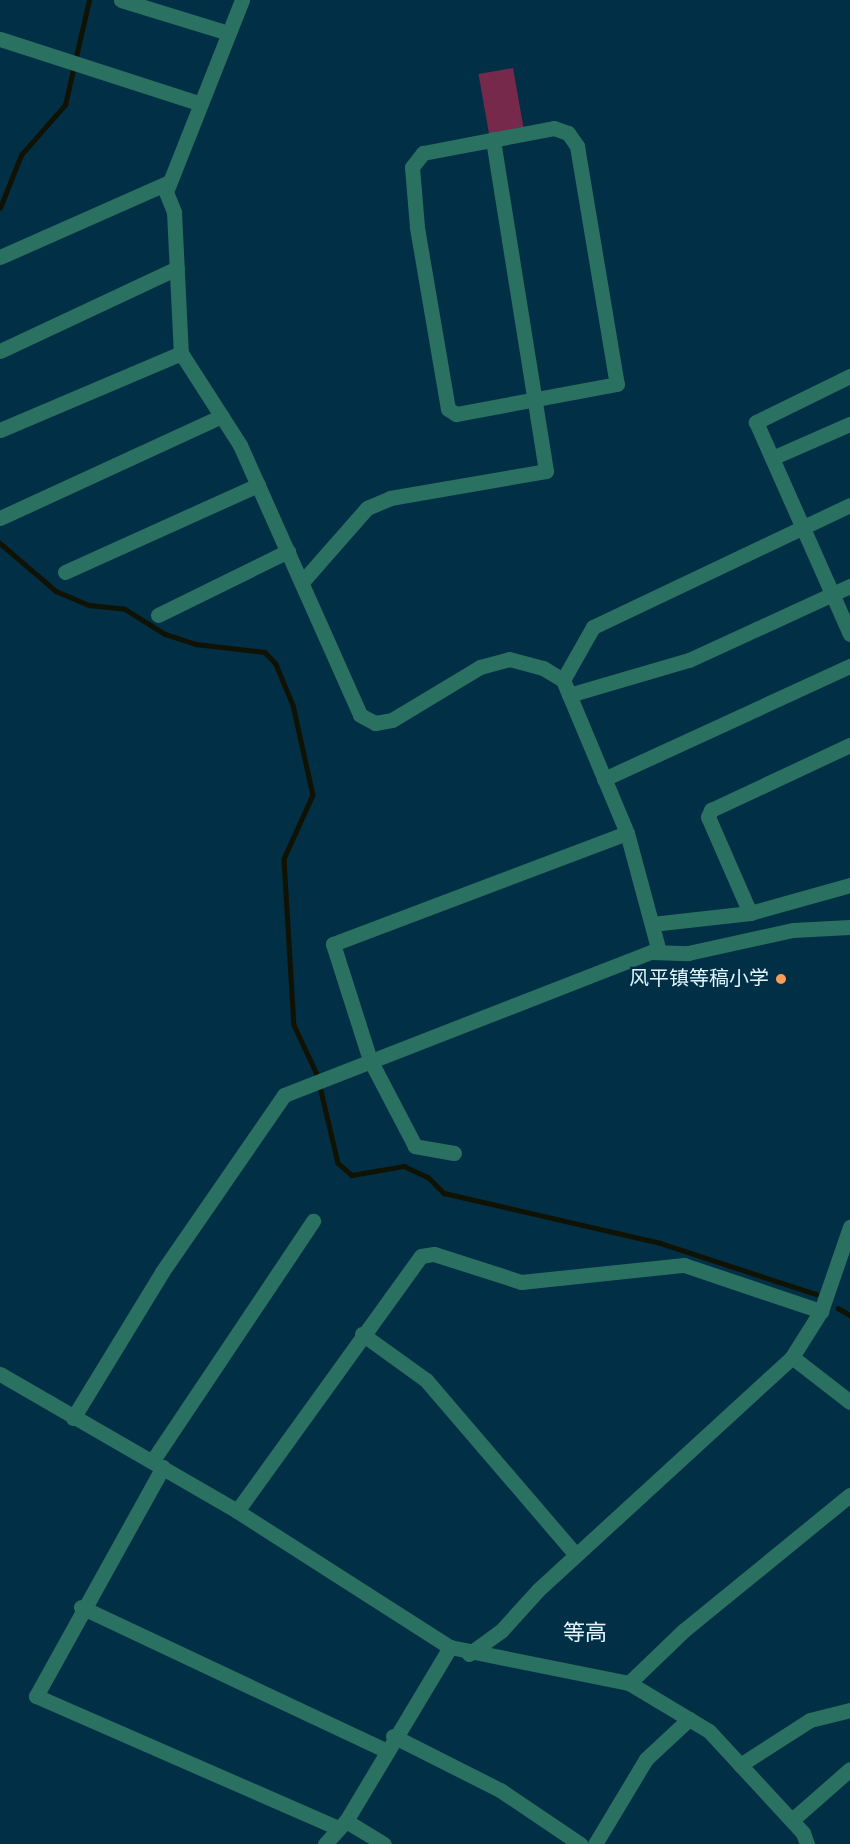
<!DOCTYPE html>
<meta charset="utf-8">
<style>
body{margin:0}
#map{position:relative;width:850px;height:1844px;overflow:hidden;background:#013046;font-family:"Varela Round","Noto Sans SC",sans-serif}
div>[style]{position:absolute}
.green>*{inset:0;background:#76294b;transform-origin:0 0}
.stream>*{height:4.5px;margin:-2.25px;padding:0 2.25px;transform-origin:2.25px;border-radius:2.25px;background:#101204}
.minor>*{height:15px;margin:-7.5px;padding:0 7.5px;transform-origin:7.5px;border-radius:7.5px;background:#2a7161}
.dots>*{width:16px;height:16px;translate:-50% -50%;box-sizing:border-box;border:3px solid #013046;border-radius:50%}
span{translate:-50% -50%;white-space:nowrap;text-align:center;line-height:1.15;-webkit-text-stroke:4.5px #013046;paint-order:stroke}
.poi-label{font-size:20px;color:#e3f4ff}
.right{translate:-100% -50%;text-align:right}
.quarter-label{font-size:22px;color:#e3f4ff}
</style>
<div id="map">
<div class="green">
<i style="left:513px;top:68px;width:61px;height:35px;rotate:80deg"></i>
</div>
<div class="stream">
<i style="left:0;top:208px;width:57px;rotate:-68.4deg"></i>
<i style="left:21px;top:155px;width:67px;rotate:-48.7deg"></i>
<i style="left:65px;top:105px;width:108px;rotate:-77.1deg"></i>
<i style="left:0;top:543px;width:74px;rotate:40.6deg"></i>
<i style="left:56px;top:591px;width:36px;rotate:23deg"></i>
<i style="left:89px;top:605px;width:36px;rotate:6deg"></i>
<i style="left:125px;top:609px;width:47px;rotate:32deg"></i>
<i style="left:165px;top:634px;width:33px;rotate:18deg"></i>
<i style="left:196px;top:644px;width:69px;rotate:6.6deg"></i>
<i style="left:265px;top:652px;width:16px;rotate:47deg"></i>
<i style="left:276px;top:664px;width:44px;rotate:67.5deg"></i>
<i style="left:293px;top:705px;width:92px;rotate:77.5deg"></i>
<i style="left:313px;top:795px;width:70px;rotate:114.4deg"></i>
<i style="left:284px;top:859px;width:166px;rotate:86.6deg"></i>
<i style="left:294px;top:1025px;width:54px;rotate:64.9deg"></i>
<i style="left:317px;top:1074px;width:91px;rotate:76.7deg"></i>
<i style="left:338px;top:1163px;width:18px;rotate:41deg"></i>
<i style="left:352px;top:1175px;width:53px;rotate:-9.8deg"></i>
<i style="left:404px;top:1166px;width:26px;rotate:25deg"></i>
<i style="left:428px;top:1177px;width:23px;rotate:45deg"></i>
<i style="left:444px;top:1193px;width:222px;rotate:13deg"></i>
<i style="left:660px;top:1243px;width:164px;rotate:18.1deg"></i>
<i style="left:838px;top:1308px;width:14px;rotate:30deg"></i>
</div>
<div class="minor">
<i style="left:121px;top:0;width:112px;rotate:17.1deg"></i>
<i style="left:242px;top:0;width:206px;rotate:111.6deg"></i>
<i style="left:166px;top:192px;width:22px;rotate:68deg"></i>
<i style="left:174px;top:212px;width:141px;rotate:87.2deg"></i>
<i style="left:181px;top:353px;width:109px;rotate:57.3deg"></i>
<i style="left:240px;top:445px;width:295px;rotate:66deg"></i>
<i style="left:360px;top:715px;width:17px;rotate:28deg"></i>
<i style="left:375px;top:723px;width:17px;rotate:-10deg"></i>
<i style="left:392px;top:720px;width:103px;rotate:-31.1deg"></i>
<i style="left:480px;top:667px;width:30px;rotate:-15deg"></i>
<i style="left:509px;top:659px;width:35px;rotate:15deg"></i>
<i style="left:543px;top:668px;width:23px;rotate:31deg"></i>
<i style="left:563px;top:680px;width:166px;rotate:67.3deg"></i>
<i style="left:627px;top:833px;width:123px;rotate:74.9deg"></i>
<i style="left:0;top:39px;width:208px;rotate:17.9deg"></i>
<i style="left:554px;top:128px;width:15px;rotate:20deg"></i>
<i style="left:568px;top:133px;width:16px;rotate:55deg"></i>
<i style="left:577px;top:146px;width:241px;rotate:80.5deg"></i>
<i style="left:617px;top:384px;width:164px;rotate:169.4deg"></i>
<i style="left:456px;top:414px;width:9px;rotate:-148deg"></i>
<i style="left:448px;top:409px;width:185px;rotate:-99.7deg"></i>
<i style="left:417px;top:227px;width:60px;rotate:-94.8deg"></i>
<i style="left:412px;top:167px;width:18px;rotate:-52deg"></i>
<i style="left:423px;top:153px;width:133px;rotate:-10.8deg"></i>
<i style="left:0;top:257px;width:185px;rotate:-23.9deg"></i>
<i style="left:0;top:351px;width:195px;rotate:-25.1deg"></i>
<i style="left:850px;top:376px;width:105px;rotate:153.9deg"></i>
<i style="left:756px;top:422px;width:232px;rotate:66.1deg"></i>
<i style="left:0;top:430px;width:197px;rotate:-23deg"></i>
<i style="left:772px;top:458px;width:85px;rotate:-23.6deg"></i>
<i style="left:0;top:518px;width:244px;rotate:-24.7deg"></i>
<i style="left:65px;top:572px;width:212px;rotate:-24.3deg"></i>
<i style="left:302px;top:582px;width:98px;rotate:-48.7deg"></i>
<i style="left:367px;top:508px;width:25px;rotate:-23deg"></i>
<i style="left:390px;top:498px;width:158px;rotate:-9.8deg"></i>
<i style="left:546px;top:471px;width:336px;rotate:-99.1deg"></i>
<i style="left:158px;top:615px;width:145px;rotate:-26.2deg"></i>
<i style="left:563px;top:680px;width:61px;rotate:-60.5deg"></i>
<i style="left:593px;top:627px;width:284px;rotate:-25.4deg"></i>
<i style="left:569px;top:695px;width:125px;rotate:-16.3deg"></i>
<i style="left:689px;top:660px;width:177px;rotate:-24.7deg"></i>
<i style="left:604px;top:779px;width:271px;rotate:-24.7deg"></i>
<i style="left:750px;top:913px;width:105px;rotate:-113.6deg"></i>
<i style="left:708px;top:817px;width:8px;rotate:-67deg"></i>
<i style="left:711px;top:810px;width:153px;rotate:-25.1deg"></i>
<i style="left:652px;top:924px;width:99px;rotate:-6.4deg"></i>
<i style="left:750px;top:913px;width:104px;rotate:-15.6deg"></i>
<i style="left:454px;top:1153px;width:40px;rotate:-170deg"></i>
<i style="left:415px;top:1146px;width:97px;rotate:-117.6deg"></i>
<i style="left:370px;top:1060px;width:122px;rotate:-107.7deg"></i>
<i style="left:333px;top:944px;width:314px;rotate:-20.7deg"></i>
<i style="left:362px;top:1334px;width:79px;rotate:35.7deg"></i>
<i style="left:426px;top:1380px;width:230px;rotate:49.4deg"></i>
<i style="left:792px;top:1357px;width:73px;rotate:37.8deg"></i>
<i style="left:0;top:1374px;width:274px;rotate:30deg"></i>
<i style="left:237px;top:1511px;width:253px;rotate:32.6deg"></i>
<i style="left:450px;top:1647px;width:183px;rotate:11.4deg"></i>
<i style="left:629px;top:1683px;width:93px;rotate:31deg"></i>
<i style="left:709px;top:1731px;width:139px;rotate:47.3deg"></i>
<i style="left:803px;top:1833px;width:12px;rotate:70deg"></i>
<i style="left:73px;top:1418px;width:171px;rotate:-58.6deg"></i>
<i style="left:162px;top:1272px;width:215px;rotate:-55.4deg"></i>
<i style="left:284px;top:1095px;width:394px;rotate:-21.3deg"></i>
<i style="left:651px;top:952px;width:37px;rotate:2deg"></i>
<i style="left:688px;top:953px;width:107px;rotate:-12.4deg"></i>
<i style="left:793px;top:930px;width:57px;rotate:-3deg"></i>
<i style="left:153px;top:1460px;width:288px;rotate:-56.2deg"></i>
<i style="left:163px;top:1467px;width:262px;rotate:119deg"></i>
<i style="left:36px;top:1696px;width:330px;rotate:23.6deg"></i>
<i style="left:237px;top:1511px;width:314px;rotate:-54.2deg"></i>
<i style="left:421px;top:1256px;width:13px;rotate:-9deg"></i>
<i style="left:434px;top:1254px;width:91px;rotate:17.8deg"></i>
<i style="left:521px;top:1282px;width:164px;rotate:-6deg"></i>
<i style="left:684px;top:1265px;width:145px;rotate:18.6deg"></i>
<i style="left:81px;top:1607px;width:336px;rotate:25.2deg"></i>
<i style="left:469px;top:1654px;width:39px;rotate:-36deg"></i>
<i style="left:501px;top:1631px;width:55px;rotate:-47.9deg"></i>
<i style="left:538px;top:1590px;width:345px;rotate:-42.5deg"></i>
<i style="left:792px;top:1357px;width:54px;rotate:-57.8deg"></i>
<i style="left:821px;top:1311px;width:89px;rotate:-71deg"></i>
<i style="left:629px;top:1683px;width:75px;rotate:-43.9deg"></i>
<i style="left:683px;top:1631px;width:215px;rotate:-39.2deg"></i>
<i style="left:393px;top:1736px;width:120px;rotate:26.8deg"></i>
<i style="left:500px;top:1790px;width:97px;rotate:34deg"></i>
<i style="left:740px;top:1765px;width:83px;rotate:-32.7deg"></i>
<i style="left:810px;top:1720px;width:41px;rotate:-14deg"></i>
<i style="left:792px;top:1820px;width:77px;rotate:-41.3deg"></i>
<i style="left:346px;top:1821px;width:44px;rotate:31.2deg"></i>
<i style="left:325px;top:1844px;width:31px;rotate:-48deg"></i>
<i style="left:346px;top:1821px;width:203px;rotate:-59.1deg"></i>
<i style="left:595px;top:1844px;width:99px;rotate:-59deg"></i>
<i style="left:646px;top:1759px;width:59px;rotate:-42.9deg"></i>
</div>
<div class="dots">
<i style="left:781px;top:979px;background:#fd9d54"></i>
</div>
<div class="poi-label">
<span class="right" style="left:769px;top:979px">风平镇等稿小学</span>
</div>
<div class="quarter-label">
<span style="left:585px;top:1634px">等高</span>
</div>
</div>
